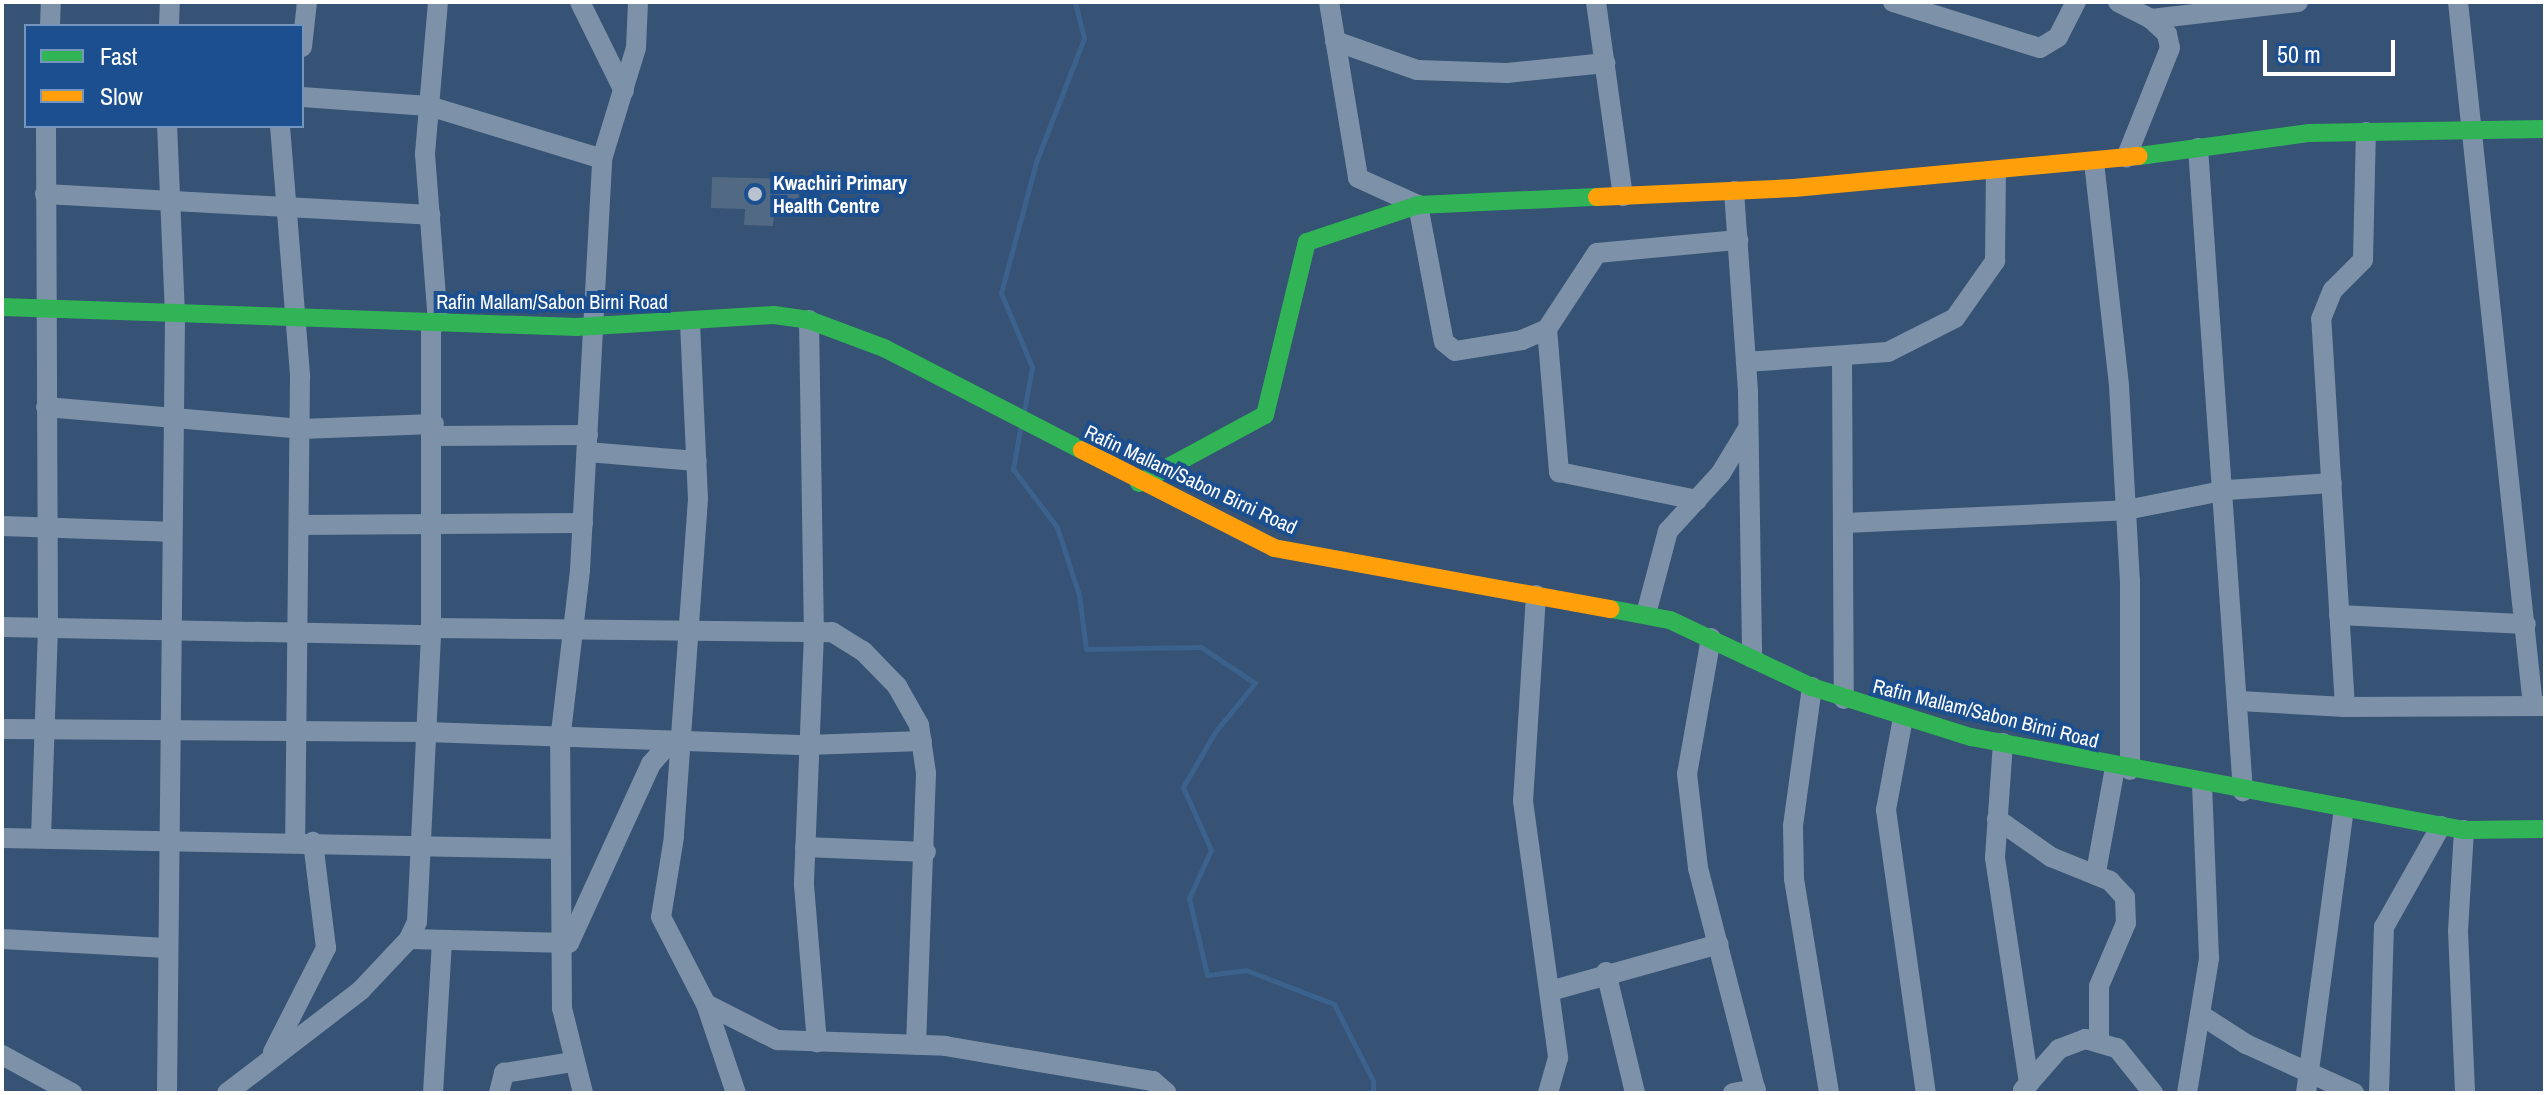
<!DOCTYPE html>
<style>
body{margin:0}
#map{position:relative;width:2547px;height:1095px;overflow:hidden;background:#365274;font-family:"Archivo Narrow",sans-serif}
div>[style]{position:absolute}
.stream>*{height:5px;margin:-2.5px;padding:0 2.5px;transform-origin:2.5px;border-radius:2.5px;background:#3b618d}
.building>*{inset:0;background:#526984}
.street>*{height:20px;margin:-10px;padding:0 10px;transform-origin:10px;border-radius:10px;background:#7d92a8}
.fast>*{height:18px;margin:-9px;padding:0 9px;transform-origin:9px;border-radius:9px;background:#30b455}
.slow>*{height:18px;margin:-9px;padding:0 9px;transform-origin:9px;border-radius:9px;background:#ff9f0a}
.dots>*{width:22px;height:22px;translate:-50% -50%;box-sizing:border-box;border:4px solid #1b4f8f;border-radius:50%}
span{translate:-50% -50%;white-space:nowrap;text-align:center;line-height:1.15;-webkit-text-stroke:8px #1b4f8f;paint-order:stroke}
.poi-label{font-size:20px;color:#fff;font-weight:700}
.left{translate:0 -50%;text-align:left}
.street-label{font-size:20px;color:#fff}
.frame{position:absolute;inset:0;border:4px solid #fff;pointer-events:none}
.legend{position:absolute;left:24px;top:24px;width:280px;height:104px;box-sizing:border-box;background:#1b4f8f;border:2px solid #7695bc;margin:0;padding:10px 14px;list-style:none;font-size:24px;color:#fff}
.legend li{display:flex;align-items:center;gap:16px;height:40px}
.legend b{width:40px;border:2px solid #7695bc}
.scale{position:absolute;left:2263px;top:40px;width:132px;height:36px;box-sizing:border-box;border:4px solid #fff;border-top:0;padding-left:10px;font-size:24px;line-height:28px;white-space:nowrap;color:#fff;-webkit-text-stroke:6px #1b4f8f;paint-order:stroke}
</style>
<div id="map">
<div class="stream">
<i style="left:1024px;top:411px;width:45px;rotate:-79.7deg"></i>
<i style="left:1032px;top:367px;width:80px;rotate:-112.7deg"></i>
<i style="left:1001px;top:293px;width:136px;rotate:-75deg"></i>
<i style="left:1036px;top:162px;width:133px;rotate:-68.8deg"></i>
<i style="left:1084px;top:38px;width:37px;rotate:-104deg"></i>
<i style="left:1020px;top:429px;width:41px;rotate:99.9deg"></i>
<i style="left:1013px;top:469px;width:73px;rotate:52.8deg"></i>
<i style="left:1057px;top:527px;width:71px;rotate:72.1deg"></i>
<i style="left:1079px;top:595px;width:54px;rotate:82.6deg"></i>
<i style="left:1086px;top:649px;width:115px;rotate:-1deg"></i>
<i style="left:1201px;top:647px;width:65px;rotate:33.7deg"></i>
<i style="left:1255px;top:683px;width:63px;rotate:129.2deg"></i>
<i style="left:1215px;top:732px;width:64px;rotate:120.2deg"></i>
<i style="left:1183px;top:787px;width:69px;rotate:66deg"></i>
<i style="left:1211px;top:850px;width:53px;rotate:114.6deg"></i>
<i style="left:1189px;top:898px;width:79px;rotate:76.8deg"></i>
<i style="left:1207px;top:975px;width:39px;rotate:-7deg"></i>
<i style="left:1246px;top:970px;width:94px;rotate:21.1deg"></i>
<i style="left:1334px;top:1004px;width:86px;rotate:63.1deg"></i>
<i style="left:1373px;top:1081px;width:12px;rotate:90deg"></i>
</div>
<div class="building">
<i style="clip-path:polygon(712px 177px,799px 179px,798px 211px,774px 211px,773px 226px,744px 225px,745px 209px,711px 208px)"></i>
</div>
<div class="street">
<i style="left:438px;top:2px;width:153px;rotate:94.9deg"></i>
<i style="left:425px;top:154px;width:169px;rotate:85.6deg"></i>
<i style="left:580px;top:2px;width:99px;rotate:63.7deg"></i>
<i style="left:1329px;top:2px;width:178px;rotate:80.6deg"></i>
<i style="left:1358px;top:178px;width:66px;rotate:24.2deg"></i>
<i style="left:1418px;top:205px;width:139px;rotate:79.3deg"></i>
<i style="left:1444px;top:342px;width:14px;rotate:39deg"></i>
<i style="left:1455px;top:351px;width:68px;rotate:-9.3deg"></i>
<i style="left:1522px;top:340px;width:27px;rotate:-24deg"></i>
<i style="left:1547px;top:329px;width:91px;rotate:-56.7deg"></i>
<i style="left:1597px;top:253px;width:142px;rotate:-5.3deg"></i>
<i style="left:1596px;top:2px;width:196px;rotate:82.1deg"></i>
<i style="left:1893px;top:2px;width:154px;rotate:17.4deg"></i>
<i style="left:2040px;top:48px;width:21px;rotate:-31deg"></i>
<i style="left:2058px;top:37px;width:39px;rotate:-63deg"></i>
<i style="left:2118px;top:2px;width:37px;rotate:27deg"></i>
<i style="left:2151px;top:19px;width:22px;rotate:43deg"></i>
<i style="left:2167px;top:34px;width:14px;rotate:78deg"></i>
<i style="left:2170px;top:48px;width:118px;rotate:111.8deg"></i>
<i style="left:2458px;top:2px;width:708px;rotate:83.92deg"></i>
<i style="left:2151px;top:19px;width:148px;rotate:-6.6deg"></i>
<i style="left:50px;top:26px;width:24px;rotate:-88deg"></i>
<i style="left:169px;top:26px;width:24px;rotate:-88deg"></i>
<i style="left:1335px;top:41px;width:87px;rotate:19.5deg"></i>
<i style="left:1417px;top:70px;width:90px;rotate:1.9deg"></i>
<i style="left:1507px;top:73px;width:99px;rotate:-5.8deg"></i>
<i style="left:302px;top:47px;width:45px;rotate:-83.7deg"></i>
<i style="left:302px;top:97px;width:127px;rotate:4.1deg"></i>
<i style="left:429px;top:106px;width:181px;rotate:17deg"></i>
<i style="left:280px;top:126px;width:252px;rotate:85.4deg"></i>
<i style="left:300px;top:377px;width:465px;rotate:90.6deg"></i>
<i style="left:2198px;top:148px;width:645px;rotate:86deg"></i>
<i style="left:2094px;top:162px;width:225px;rotate:83.6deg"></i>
<i style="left:2119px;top:386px;width:194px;rotate:86.8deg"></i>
<i style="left:2130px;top:580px;width:190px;rotate:90deg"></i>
<i style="left:1734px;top:191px;width:202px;rotate:86deg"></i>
<i style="left:1748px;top:393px;width:265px;rotate:89.1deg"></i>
<i style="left:45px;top:194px;width:386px;rotate:3.1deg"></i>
<i style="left:809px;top:320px;width:313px;rotate:89.1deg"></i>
<i style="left:814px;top:633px;width:252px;rotate:92.3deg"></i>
<i style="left:804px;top:885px;width:158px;rotate:85.3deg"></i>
<i style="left:690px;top:323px;width:176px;rotate:87.4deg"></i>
<i style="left:698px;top:499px;width:339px;rotate:94.1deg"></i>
<i style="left:674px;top:837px;width:81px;rotate:99.2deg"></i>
<i style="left:661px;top:917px;width:98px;rotate:62.7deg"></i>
<i style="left:706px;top:1004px;width:94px;rotate:71.4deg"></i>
<i style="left:1547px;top:329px;width:144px;rotate:85.2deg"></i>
<i style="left:1559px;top:472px;width:141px;rotate:11.5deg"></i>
<i style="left:1842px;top:358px;width:341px;rotate:89.7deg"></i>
<i style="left:1746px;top:362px;width:142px;rotate:-4deg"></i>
<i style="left:1888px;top:352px;width:75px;rotate:-26.9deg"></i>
<i style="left:1955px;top:318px;width:70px;rotate:-54.9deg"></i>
<i style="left:1995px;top:261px;width:90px;rotate:-89.4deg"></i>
<i style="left:46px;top:407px;width:256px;rotate:4.9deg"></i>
<i style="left:301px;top:429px;width:133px;rotate:-2.2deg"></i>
<i style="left:435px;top:436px;width:153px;rotate:-0.4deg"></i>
<i style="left:587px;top:452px;width:110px;rotate:4.7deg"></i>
<i style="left:1845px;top:523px;width:281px;rotate:-2.6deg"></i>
<i style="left:2126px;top:510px;width:103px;rotate:-11.2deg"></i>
<i style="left:2227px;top:490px;width:105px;rotate:-3.8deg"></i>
<i style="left:300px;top:525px;width:283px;rotate:-0.4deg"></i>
<i style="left:2px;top:526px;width:168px;rotate:2deg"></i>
<i style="left:1536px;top:595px;width:206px;rotate:93.6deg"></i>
<i style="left:1523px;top:801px;width:259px;rotate:82.2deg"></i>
<i style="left:1558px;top:1058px;width:36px;rotate:106deg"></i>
<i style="left:1646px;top:614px;width:86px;rotate:-75.2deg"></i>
<i style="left:1668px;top:531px;width:79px;rotate:-47.6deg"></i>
<i style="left:1721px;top:473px;width:50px;rotate:-58.8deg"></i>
<i style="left:2339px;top:615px;width:187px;rotate:2.8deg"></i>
<i style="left:2px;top:627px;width:429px;rotate:1.1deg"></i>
<i style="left:431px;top:628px;width:401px;rotate:0.6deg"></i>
<i style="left:832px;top:632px;width:36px;rotate:32deg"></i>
<i style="left:863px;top:651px;width:49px;rotate:45.8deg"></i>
<i style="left:897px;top:686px;width:45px;rotate:60.6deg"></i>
<i style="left:919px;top:725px;width:49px;rotate:81.7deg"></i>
<i style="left:926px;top:773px;width:272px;rotate:92.1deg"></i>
<i style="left:1711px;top:638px;width:138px;rotate:100deg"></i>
<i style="left:1687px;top:774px;width:95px;rotate:83.3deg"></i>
<i style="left:1698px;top:868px;width:232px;rotate:75.5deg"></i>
<i style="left:1812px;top:687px;width:140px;rotate:97.8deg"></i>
<i style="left:1793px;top:826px;width:53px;rotate:88.9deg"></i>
<i style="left:1794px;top:879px;width:217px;rotate:80.7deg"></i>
<i style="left:2240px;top:701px;width:105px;rotate:3.3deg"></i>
<i style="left:2345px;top:707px;width:200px;rotate:-0.3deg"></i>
<i style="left:2345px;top:707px;width:389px;rotate:-93.5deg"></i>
<i style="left:2321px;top:319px;width:31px;rotate:-68deg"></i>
<i style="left:2333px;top:290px;width:42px;rotate:-45deg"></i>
<i style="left:2363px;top:260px;width:128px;rotate:-88.7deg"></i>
<i style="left:1903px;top:718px;width:94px;rotate:100.5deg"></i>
<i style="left:1886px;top:810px;width:286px;rotate:82deg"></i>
<i style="left:2px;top:729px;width:425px;rotate:0.4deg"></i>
<i style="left:427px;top:732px;width:380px;rotate:2deg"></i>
<i style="left:807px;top:745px;width:115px;rotate:-2deg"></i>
<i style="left:2003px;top:743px;width:115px;rotate:94deg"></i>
<i style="left:1995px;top:858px;width:228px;rotate:81.4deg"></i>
<i style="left:1997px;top:819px;width:66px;rotate:35.1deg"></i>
<i style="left:2051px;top:857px;width:64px;rotate:22.1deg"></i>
<i style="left:2110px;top:881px;width:22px;rotate:47deg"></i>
<i style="left:2125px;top:897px;width:26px;rotate:88deg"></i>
<i style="left:2126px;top:923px;width:69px;rotate:113.2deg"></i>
<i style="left:2099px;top:986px;width:54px;rotate:90deg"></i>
<i style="left:2464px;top:830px;width:101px;rotate:93.4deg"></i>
<i style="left:2458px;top:931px;width:162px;rotate:87.5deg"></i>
<i style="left:2px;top:838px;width:557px;rotate:1.13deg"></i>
<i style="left:41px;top:838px;width:211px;rotate:-88.1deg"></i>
<i style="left:48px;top:627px;width:501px;rotate:-90.23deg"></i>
<i style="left:805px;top:847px;width:121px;rotate:2.4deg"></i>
<i style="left:2096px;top:872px;width:107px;rotate:-79.7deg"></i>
<i style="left:2px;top:939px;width:165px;rotate:3.1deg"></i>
<i style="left:409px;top:939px;width:160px;rotate:1.4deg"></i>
<i style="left:569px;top:943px;width:197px;rotate:-65.4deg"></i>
<i style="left:651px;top:764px;width:30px;rotate:-49deg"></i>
<i style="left:1606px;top:972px;width:124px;rotate:76.5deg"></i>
<i style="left:1550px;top:991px;width:175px;rotate:-15.5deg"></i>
<i style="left:706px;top:1004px;width:80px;rotate:26.9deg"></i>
<i style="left:777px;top:1040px;width:168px;rotate:2deg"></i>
<i style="left:945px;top:1046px;width:211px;rotate:9.6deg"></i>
<i style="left:1153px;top:1081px;width:18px;rotate:41deg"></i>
<i style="left:2201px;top:1015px;width:54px;rotate:32.8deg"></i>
<i style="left:2246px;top:1044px;width:119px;rotate:24.4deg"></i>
<i style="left:273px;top:1052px;width:117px;rotate:-63deg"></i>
<i style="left:326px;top:948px;width:107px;rotate:-97deg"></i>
<i style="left:2px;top:1055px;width:80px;rotate:28.5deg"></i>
<i style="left:2023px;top:1090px;width:55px;rotate:-48.7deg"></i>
<i style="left:2059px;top:1049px;width:28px;rotate:-21deg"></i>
<i style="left:2085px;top:1039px;width:33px;rotate:16deg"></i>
<i style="left:2117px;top:1048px;width:58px;rotate:51.3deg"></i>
<i style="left:167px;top:1093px;width:778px;rotate:-89.41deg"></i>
<i style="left:175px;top:315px;width:189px;rotate:-92.4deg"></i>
<i style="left:227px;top:1093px;width:169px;rotate:-37.5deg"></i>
<i style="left:361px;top:990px;width:70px;rotate:-46.7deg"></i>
<i style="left:409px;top:939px;width:19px;rotate:-65deg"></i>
<i style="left:417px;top:922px;width:287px;rotate:-87.2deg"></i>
<i style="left:431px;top:635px;width:312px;rotate:-90deg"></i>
<i style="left:433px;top:1093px;width:153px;rotate:-86.6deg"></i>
<i style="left:499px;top:1093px;width:21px;rotate:-76deg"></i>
<i style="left:504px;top:1073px;width:70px;rotate:-9.1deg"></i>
<i style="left:583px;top:1093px;width:88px;rotate:-103.9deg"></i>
<i style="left:562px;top:1008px;width:267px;rotate:-90.4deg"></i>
<i style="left:560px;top:741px;width:172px;rotate:-83.3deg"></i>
<i style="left:580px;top:570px;width:412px;rotate:-86.9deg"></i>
<i style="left:602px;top:159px;width:116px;rotate:-73deg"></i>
<i style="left:636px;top:48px;width:46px;rotate:-87.5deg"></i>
<i style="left:1733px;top:1093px;width:23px;rotate:-10deg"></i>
<i style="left:2187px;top:1093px;width:137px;rotate:-80.7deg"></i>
<i style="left:2209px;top:958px;width:174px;rotate:-92.3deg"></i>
<i style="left:2306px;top:1093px;width:287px;rotate:-82.4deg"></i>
<i style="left:2379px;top:1093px;width:166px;rotate:-88.3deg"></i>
<i style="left:2384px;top:927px;width:116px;rotate:-60.6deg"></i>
</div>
<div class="fast">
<i style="left:2139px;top:156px;width:172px;rotate:-7.7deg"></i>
<i style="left:2309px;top:133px;width:236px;rotate:-1deg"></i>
<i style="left:2px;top:307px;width:575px;rotate:1.99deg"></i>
<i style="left:577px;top:327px;width:197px;rotate:-3.5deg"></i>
<i style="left:774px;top:315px;width:35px;rotate:8deg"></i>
<i style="left:809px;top:320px;width:80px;rotate:20.5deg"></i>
<i style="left:884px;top:348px;width:223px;rotate:27.3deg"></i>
<i style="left:1139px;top:483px;width:143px;rotate:-28.4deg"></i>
<i style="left:1265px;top:415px;width:178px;rotate:-76.4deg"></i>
<i style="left:1307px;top:242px;width:117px;rotate:-18.4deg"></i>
<i style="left:1418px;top:205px;width:179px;rotate:-2.6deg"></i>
<i style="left:1611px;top:609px;width:60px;rotate:10.6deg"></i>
<i style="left:1670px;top:620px;width:157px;rotate:25.3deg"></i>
<i style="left:1812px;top:687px;width:167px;rotate:17.5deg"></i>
<i style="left:1971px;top:737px;width:502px;rotate:10.68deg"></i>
<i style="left:2464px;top:830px;width:81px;rotate:-0.7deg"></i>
</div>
<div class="slow">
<i style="left:1597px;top:197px;width:197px;rotate:-2.6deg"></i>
<i style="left:1794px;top:188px;width:346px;rotate:-5.3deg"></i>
<i style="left:1082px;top:450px;width:216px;rotate:27deg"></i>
<i style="left:1274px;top:548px;width:342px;rotate:10.3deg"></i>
</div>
<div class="dots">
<i style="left:755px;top:194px;background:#b9c2ce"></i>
</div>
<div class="poi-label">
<span class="left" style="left:773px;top:194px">Kwachiri Primary<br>Health Centre</span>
</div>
<div class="street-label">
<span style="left:552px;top:301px">Rafin Mallam/Sabon Birni Road</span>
<span style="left:1191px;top:479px;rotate:25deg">Rafin Mallam/Sabon Birni Road</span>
<span style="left:1986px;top:713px;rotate:14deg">Rafin Mallam/Sabon Birni Road</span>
</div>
<div class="frame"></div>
<ul class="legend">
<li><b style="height:10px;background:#30b455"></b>Fast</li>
<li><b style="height:10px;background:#ff9f0a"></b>Slow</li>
</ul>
<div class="scale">50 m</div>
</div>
